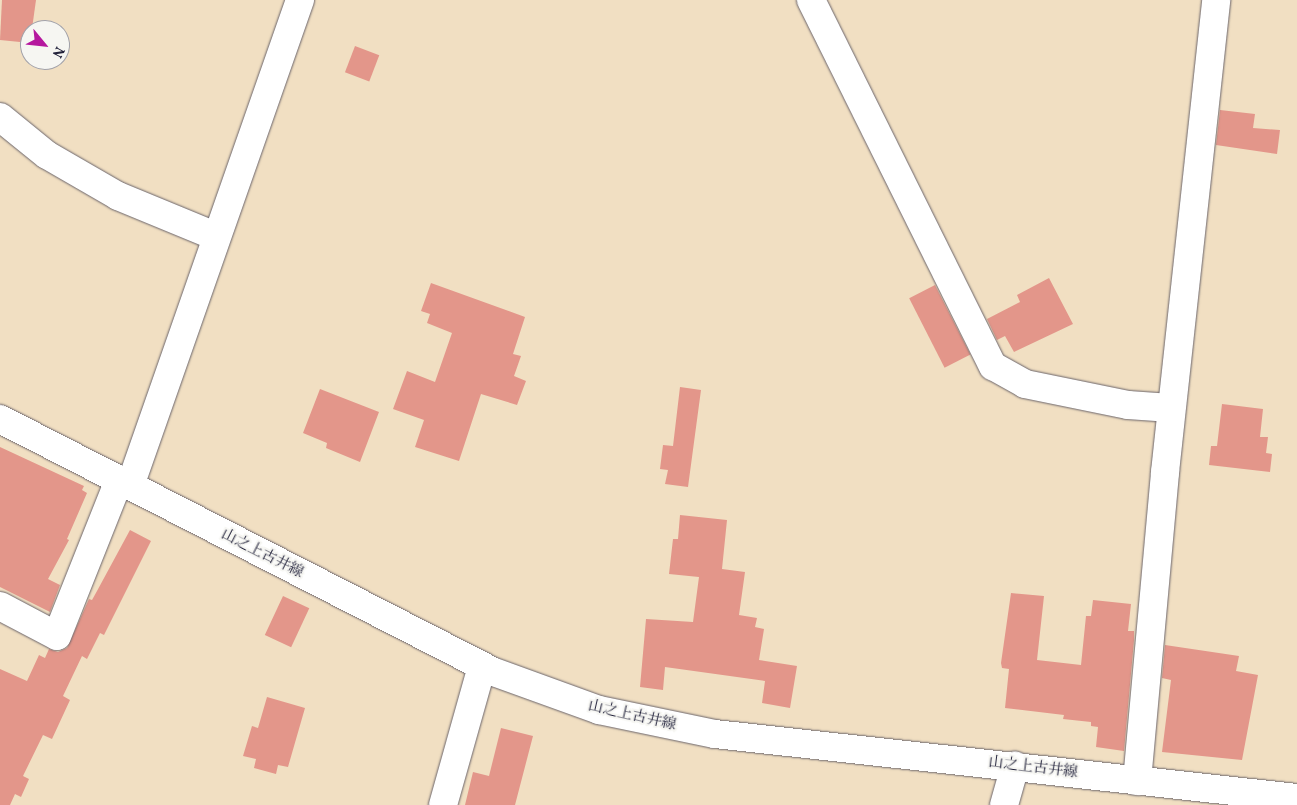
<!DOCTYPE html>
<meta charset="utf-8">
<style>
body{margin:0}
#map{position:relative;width:1297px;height:805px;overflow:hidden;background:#f1dfc2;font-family:Vollkorn,"Noto Serif JP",serif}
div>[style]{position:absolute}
.building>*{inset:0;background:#e3968a;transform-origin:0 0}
.roads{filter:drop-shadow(0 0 1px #6a646a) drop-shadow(0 0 1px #6a646a)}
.minor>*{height:28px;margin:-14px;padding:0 14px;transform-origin:14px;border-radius:14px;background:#fff}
.major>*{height:28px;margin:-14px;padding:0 14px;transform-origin:14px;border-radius:14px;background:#fff}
span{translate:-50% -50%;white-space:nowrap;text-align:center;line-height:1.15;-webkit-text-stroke:4px #f6f6f2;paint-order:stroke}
.street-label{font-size:15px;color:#22223b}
.north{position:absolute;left:20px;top:20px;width:50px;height:50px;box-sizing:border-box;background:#f6f6f2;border:1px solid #a1a1a9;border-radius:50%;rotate:118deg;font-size:14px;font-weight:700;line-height:20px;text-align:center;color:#22223b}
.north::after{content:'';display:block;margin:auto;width:18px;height:22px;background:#b5179e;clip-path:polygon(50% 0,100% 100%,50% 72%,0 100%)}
</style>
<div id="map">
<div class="building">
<i style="clip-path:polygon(2px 0,36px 0,30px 43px,0 40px)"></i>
<i style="left:355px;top:46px;width:26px;height:28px;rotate:21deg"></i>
<i style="clip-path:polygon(1220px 110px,1255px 114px,1253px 128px,1280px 130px,1277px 154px,1216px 145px)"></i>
<i style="clip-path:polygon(1049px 278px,1073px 324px,1014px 352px,1005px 336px,997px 340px,987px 319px,1020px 302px,1017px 295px)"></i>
<i style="clip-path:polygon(431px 283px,525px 317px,513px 354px,521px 356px,514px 376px,526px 381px,517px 405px,481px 394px,459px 461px,415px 447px,424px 420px,393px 409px,407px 371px,435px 382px,452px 333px,427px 323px,430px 314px,421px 311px)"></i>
<i style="left:935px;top:285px;width:78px;height:29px;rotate:63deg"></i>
<i style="clip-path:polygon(680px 387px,701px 390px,688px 487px,665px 484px,668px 470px,660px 469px,663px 445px,673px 446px)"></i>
<i style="clip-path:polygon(320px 389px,379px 412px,360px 462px,326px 448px,327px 443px,303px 433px)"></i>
<i style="clip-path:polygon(1222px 404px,1263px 409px,1260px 437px,1268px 437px,1266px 453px,1272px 454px,1270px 472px,1209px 465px,1211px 446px,1217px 446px)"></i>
<i style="clip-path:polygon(0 447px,84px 486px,82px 490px,87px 493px,67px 539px,69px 540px,48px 579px,60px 585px,50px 612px,0 587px)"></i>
<i style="clip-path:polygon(680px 515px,727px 520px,722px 569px,745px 572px,739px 615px,757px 618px,755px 627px,764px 629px,759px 660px,797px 666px,790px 708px,762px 703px,765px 681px,665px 667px,663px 690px,640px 687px,646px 619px,693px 622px,699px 577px,669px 574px,673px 539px,678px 539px)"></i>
<i style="clip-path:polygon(130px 530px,151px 541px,104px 635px,100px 633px,87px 659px,82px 656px,63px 696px,70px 700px,52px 739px,43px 735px,23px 776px,29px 779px,21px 797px,15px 794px,10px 805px,0 805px,0 669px,27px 681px,39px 655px,45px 658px,49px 649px,58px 652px,67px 648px,89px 599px,92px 600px,97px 591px)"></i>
<i style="clip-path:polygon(1011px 593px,1044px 596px,1037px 660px,1081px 665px,1086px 616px,1091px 616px,1093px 600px,1131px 604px,1128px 631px,1134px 631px,1134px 640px,1124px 751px,1096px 747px,1098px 727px,1091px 726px,1091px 722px,1063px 719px,1064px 715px,1005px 708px,1009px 669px,1002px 668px,1001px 663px)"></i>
<i style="left:283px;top:596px;width:29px;height:43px;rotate:25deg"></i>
<i style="clip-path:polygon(1165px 645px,1239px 656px,1236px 671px,1258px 675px,1242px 760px,1162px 752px,1171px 680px,1162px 678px)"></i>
<i style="clip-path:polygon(267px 697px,305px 708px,288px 767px,278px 765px,276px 774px,254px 768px,256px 759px,243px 756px,252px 726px,258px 728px)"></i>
<i style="clip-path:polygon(501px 728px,533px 736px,515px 805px,465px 805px,473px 772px,489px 776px)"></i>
</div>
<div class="roads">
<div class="minor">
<i style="left:811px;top:0;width:409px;rotate:63.6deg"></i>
<i style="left:993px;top:366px;width:37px;rotate:29deg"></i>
<i style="left:1025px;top:384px;width:105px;rotate:11.5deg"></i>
<i style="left:1128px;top:405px;width:43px;rotate:4deg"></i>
<i style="left:0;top:117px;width:60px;rotate:39deg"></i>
<i style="left:47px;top:155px;width:82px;rotate:30deg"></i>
<i style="left:118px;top:196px;width:105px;rotate:22.4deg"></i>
<i style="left:130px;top:486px;width:515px;rotate:-70.72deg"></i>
<i style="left:0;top:606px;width:64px;rotate:27.8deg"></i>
<i style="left:57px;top:636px;width:168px;rotate:-68.3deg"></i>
<i style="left:1137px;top:781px;width:310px;rotate:-84.8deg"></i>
<i style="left:1165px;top:472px;width:475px;rotate:-83.8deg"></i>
<i style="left:443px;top:805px;width:144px;rotate:-74.3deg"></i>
<i style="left:1004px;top:805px;width:41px;rotate:-74.2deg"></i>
</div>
<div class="major">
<i style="left:0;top:419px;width:555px;rotate:27.12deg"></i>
<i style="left:494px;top:672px;width:112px;rotate:19.9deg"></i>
<i style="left:599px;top:710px;width:118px;rotate:11.7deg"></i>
<i style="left:715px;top:734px;width:586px;rotate:6.28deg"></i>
</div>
</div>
<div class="street-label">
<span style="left:262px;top:554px;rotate:27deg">山之上古井線</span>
<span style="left:632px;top:716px;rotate:13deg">山之上古井線</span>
<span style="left:1033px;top:768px;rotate:7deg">山之上古井線</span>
</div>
<div class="north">N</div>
</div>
